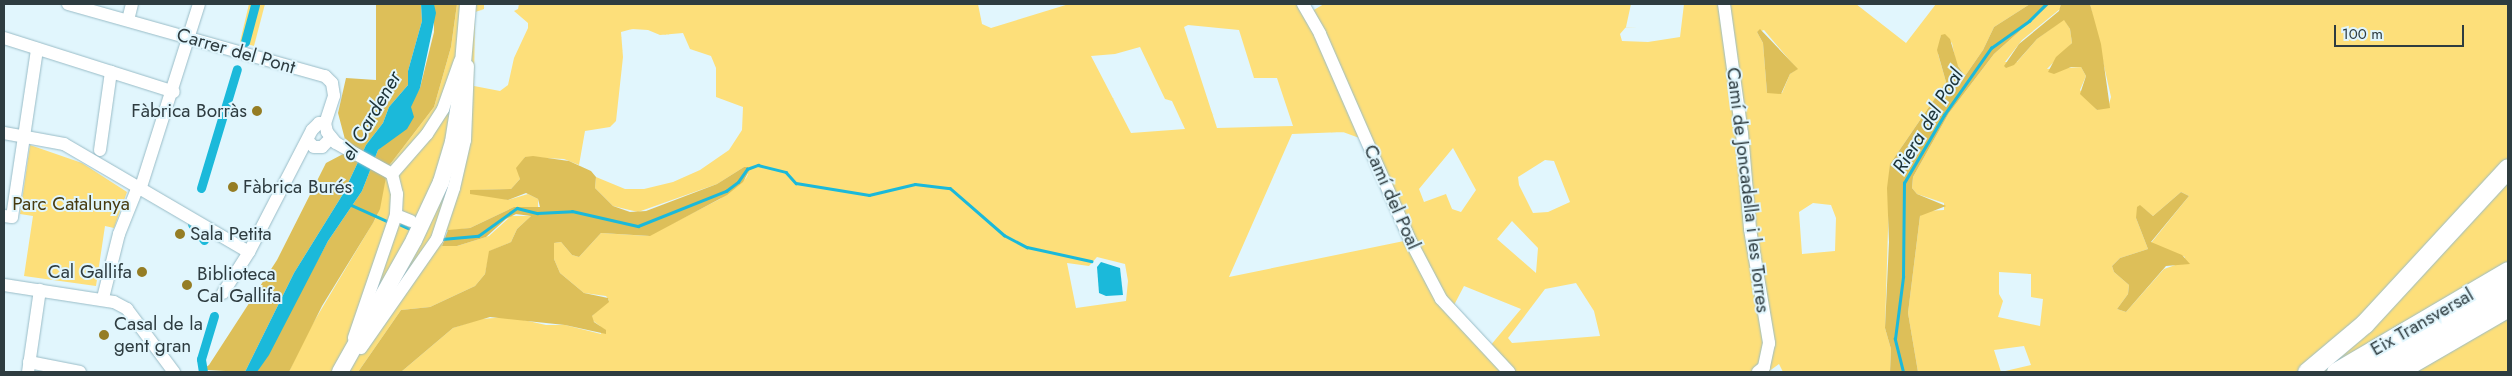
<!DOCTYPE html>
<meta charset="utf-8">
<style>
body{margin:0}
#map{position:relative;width:2512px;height:376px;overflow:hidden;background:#e1f6fd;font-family:Jost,sans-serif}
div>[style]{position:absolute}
.green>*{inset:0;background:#fddf7a}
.forest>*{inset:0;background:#ddbf59}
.water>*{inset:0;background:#1bb9da}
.stream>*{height:2.5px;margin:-1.25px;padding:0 1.25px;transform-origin:1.25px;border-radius:1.25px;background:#1bb9da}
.canal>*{height:9px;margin:-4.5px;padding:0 4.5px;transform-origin:4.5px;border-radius:4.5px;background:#1bb9da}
.roads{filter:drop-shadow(0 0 1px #99bcc7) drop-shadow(0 0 1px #99bcc7)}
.minor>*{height:12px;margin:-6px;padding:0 6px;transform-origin:6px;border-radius:6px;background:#fff}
.major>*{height:16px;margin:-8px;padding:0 8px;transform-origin:8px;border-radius:8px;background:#fff}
.highway>*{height:19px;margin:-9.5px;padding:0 9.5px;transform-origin:9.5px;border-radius:9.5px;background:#fff}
.dots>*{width:14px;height:14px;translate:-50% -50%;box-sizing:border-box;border:2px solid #e1f6fd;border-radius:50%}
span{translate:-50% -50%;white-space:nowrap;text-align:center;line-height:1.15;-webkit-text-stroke:4px #e1f6fd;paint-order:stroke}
.street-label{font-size:19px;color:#2e3c40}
.poi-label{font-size:19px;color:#2e3c40}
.right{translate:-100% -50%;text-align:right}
.left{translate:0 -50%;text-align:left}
.park-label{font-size:19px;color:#473b0f}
.water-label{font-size:20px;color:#1c3339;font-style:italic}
.frame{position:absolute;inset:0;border:5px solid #2e3c40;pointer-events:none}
.scale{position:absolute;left:2334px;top:25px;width:130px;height:22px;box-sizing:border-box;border:2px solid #2e3c40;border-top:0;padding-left:6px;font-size:15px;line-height:18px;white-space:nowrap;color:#2e3c40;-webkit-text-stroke:4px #e1f6fd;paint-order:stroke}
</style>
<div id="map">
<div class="green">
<i style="clip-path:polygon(249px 4px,265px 4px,254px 46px,240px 42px)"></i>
<i style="clip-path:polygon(evenodd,457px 4px,484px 4px,484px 9px,475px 12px,474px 86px,500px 91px,508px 85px,514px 58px,528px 28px,528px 23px,514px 11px,518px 9px,519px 4px,978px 4px,982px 24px,991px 28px,1069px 4px,1307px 4px,1312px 11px,1324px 4px,1631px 4px,1626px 27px,1620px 34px,1622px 41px,1648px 42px,1680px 37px,1684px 4px,1856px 4px,1906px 43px,1936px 4px,2030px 4px,1994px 27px,1983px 50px,1965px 76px,1956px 63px,1952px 43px,1941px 35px,1938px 54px,1946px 82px,1890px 164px,1885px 328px,1891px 349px,1890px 372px,1783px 372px,1779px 364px,1768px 372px,401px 372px,453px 328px,480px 319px,510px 317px,546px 325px,565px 325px,601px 334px,600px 326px,592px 320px,592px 316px,609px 300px,606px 296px,584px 293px,560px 273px,554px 259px,554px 243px,561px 242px,572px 255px,579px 257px,601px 233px,648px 236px,720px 199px,746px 178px,748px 174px,744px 167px,717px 184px,638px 212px,613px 206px,595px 188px,596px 177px,625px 189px,644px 189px,673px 182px,700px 170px,729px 150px,742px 130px,743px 107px,716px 97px,716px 68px,711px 56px,690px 49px,683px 33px,660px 35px,648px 30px,632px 29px,621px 32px,623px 57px,616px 121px,610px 127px,585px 131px,579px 165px,564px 159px,525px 157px,518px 169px,520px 179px,511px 189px,477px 190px,508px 200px,528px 194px,538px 199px,538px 209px,514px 207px,470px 228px,446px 231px,442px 246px,457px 246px,489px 236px,511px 216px,531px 216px,517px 229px,511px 242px,490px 251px,485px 274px,475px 286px,430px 307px,401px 310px,358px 372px,289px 372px,303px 340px,377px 216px,388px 167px,434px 107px,451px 47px,457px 4px,1188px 25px,1239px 30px,1254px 78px,1277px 78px,1293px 126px,1217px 128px,1184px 27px,1188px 25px,457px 4px,1764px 30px,1797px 69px,1790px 74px,1782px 93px,1767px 93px,1763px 43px,1757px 32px,1764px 30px,457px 4px,1140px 47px,1165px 99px,1172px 101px,1185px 129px,1131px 133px,1091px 56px,1115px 54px,1140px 47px,457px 4px,1343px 132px,1362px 139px,1404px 241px,1229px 277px,1292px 134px,1343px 132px,457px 4px,1453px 148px,1476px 190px,1461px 212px,1452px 209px,1446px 194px,1424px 202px,1419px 189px,1453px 148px,457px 4px,1545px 160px,1554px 161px,1570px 202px,1548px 212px,1533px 213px,1519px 185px,1518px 177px,1545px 160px,457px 4px,1813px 203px,1831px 205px,1836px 218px,1835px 251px,1802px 254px,1799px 212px,1813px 203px,457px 4px,1512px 221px,1538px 248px,1536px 273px,1497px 239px,1512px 221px,457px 4px,1097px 257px,1125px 264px,1128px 281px,1126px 301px,1076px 308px,1067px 263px,1089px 266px,1097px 257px,457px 4px,1576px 283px,1594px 311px,1600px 336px,1512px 343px,1508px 338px,1545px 289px,1576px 283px,457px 4px,1464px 286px,1521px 309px,1490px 346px,1453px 307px,1464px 286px)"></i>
<i style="clip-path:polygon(evenodd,2050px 4px,2061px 4px,2060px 9px,2022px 40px,2005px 62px,2017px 62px,2037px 39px,2064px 19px,2070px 29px,2072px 43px,2047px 69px,2081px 67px,2086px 76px,2080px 90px,2097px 110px,2109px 104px,2111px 97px,2090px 4px,2508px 4px,2508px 372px,1918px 372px,1908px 313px,1920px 216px,1926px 211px,1944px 210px,1944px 203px,1917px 194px,1912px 188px,1913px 177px,1949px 113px,1994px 54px,2050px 4px,2181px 192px,2189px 196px,2151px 243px,2185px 257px,2181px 263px,2164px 269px,2126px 312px,2117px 309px,2128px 294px,2129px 285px,2114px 272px,2112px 266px,2120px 258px,2148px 249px,2136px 218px,2143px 208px,2153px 216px,2181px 192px,2050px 4px,1999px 272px,2031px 274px,2031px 297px,2043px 299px,2040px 326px,1998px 317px,2003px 301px,1999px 294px,1999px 272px,2050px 4px,2024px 346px,2031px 365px,2001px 372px,1994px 350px,2024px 346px)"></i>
<i style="clip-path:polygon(30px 145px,82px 163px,127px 192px,114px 228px,105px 226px,96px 286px,24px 276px,33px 216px,20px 214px)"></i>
</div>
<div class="forest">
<i style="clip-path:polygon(376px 4px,421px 4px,422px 21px,408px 71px,408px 85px,389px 107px,383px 123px,366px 145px,343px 194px,294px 273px,245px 372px,206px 370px,199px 372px,209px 365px,277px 260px,326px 163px,345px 153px,347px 147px,338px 113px,346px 78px,376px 80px)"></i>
<i style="clip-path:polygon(434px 4px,457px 4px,451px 47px,434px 107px,388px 167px,380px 209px,373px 223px,322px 306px,289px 372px,257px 372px,328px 241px,362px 191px,378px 150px,391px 139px,420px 88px,434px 32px)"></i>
<i style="clip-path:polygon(2030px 4px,2050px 4px,1994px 54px,1949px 113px,1913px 177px,1912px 188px,1917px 194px,1946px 206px,1920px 216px,1908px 313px,1918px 372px,1890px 372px,1891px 349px,1885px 328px,1889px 242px,1887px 188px,1890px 164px,1946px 82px,1937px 50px,1941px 35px,1945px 34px,1950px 39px,1958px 66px,1965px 76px,1983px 50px,1994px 27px)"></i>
<i style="clip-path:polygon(2061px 4px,2090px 4px,2101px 44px,2110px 108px,2097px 110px,2080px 94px,2086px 76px,2081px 67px,2071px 67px,2054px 74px,2048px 72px,2056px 57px,2072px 43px,2070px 29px,2064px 20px,2037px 39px,2014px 65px,2006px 68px,2004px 66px,2019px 44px,2059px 11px)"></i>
<i style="clip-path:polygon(1760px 29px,1798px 69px,1790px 74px,1781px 94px,1767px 93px,1763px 43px,1757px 32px)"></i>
<i style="clip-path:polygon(533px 156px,569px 161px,591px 171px,596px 177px,595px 188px,613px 206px,630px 212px,646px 211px,717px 184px,744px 167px,748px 167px,749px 171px,743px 182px,727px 195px,650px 236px,601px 233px,579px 257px,572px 255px,561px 242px,554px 243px,554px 259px,560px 273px,584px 293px,608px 298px,609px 302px,592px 316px,594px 322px,606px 330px,606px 334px,565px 325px,490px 317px,453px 328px,401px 372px,358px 372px,401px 310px,430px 307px,475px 286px,485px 274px,489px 251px,511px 242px,517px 229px,531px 216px,516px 214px,506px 219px,486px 237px,457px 246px,442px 246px,448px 230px,470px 228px,514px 207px,540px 207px,538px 199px,526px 193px,508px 200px,470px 194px,470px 190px,511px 189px,520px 179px,516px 168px,525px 157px)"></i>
<i style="clip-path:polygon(2181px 192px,2189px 196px,2151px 242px,2182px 255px,2190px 264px,2166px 266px,2126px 312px,2117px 309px,2128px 294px,2129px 285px,2114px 272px,2112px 266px,2120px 258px,2148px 249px,2136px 218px,2137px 207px,2140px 205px,2153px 216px)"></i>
</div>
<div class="water">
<i style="clip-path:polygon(421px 4px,434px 4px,436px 13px,420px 88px,411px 107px,414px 117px,407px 129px,378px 150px,362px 191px,328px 241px,269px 355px,257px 372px,245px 372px,294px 273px,343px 194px,366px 145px,383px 123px,389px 107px,408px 85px,408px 71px,422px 21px)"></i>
<i style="clip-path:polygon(1101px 262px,1120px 268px,1123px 295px,1106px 296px,1099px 293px,1097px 267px)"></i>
</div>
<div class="stream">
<i style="left:349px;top:204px;width:42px;rotate:24.1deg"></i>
<i style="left:401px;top:225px;width:8px;rotate:23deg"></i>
<i style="left:442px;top:239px;width:36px;rotate:-5deg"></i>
<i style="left:478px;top:236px;width:48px;rotate:-35.7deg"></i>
<i style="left:517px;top:208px;width:21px;rotate:14deg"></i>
<i style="left:537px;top:213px;width:35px;rotate:-3deg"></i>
<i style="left:572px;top:211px;width:68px;rotate:12.8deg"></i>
<i style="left:638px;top:226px;width:95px;rotate:-21.7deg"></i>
<i style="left:726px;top:191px;width:15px;rotate:-37deg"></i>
<i style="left:738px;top:182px;width:16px;rotate:-55deg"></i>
<i style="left:747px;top:169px;width:12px;rotate:-20deg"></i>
<i style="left:758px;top:165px;width:29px;rotate:14deg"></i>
<i style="left:786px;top:172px;width:15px;rotate:48deg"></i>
<i style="left:796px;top:183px;width:74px;rotate:9.3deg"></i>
<i style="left:869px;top:195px;width:47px;rotate:-13.4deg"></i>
<i style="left:915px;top:184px;width:35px;rotate:7deg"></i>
<i style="left:950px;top:188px;width:72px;rotate:41deg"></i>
<i style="left:1004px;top:235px;width:26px;rotate:28deg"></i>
<i style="left:1027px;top:247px;width:66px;rotate:12.3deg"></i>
<i style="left:1903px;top:372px;width:34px;rotate:-104deg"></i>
<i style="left:1895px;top:339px;width:63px;rotate:-82.6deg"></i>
<i style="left:1903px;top:277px;width:94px;rotate:-89.4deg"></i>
<i style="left:1904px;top:183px;width:79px;rotate:-59.5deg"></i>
<i style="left:1944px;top:115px;width:82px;rotate:-55deg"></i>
<i style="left:1991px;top:48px;width:47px;rotate:-35.4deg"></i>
<i style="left:2029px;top:21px;width:24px;rotate:-45deg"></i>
</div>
<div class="canal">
<i style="left:245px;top:42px;width:39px;rotate:-75deg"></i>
<i style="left:201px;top:188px;width:124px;rotate:-73.2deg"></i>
<i style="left:192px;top:224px;width:20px;rotate:53deg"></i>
<i style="left:203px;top:372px;width:13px;rotate:-99deg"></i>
<i style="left:201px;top:359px;width:45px;rotate:-73.2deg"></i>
</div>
<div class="roads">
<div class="minor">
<i style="left:68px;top:4px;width:267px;rotate:15.7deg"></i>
<i style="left:325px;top:76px;width:10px;rotate:45deg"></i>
<i style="left:332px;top:83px;width:13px;rotate:81deg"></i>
<i style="left:334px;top:96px;width:28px;rotate:108deg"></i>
<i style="left:325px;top:123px;width:9px;rotate:77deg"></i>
<i style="left:327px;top:132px;width:14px;rotate:51deg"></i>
<i style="left:336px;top:143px;width:64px;rotate:29deg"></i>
<i style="left:392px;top:174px;width:21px;rotate:76deg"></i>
<i style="left:397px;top:194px;width:21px;rotate:93deg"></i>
<i style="left:396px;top:215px;width:130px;rotate:108.9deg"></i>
<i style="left:1303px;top:4px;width:34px;rotate:60deg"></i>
<i style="left:1320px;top:34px;width:227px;rotate:66.4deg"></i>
<i style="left:1411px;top:242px;width:64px;rotate:62.2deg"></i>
<i style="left:1441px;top:299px;width:100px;rotate:47deg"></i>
<i style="left:1724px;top:4px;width:130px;rotate:82.1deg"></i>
<i style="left:1742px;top:133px;width:96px;rotate:85.2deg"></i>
<i style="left:1750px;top:229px;width:116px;rotate:80.5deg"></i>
<i style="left:1769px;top:343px;width:25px;rotate:102deg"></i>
<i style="left:1764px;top:367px;width:8px;rotate:140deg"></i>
<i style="left:128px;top:20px;width:16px;rotate:-76deg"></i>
<i style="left:4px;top:38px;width:178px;rotate:17.6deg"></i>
<i style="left:4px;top:133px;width:61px;rotate:10.4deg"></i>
<i style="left:64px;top:144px;width:214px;rotate:30.3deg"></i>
<i style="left:308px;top:141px;width:8px;rotate:45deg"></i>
<i style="left:314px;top:147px;width:8px"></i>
<i style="left:322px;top:147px;width:13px;rotate:-45deg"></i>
<i style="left:100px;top:150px;width:79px;rotate:-82deg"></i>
<i style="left:392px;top:174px;width:53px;rotate:-48.8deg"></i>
<i style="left:427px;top:134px;width:30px;rotate:-57deg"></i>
<i style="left:443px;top:109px;width:51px;rotate:-70.5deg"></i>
<i style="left:140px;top:190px;width:195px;rotate:-72.4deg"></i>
<i style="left:396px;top:215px;width:16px;rotate:22deg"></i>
<i style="left:4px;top:216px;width:8px;rotate:7deg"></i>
<i style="left:12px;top:217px;width:170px;rotate:-81.5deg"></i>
<i style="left:4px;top:285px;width:111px;rotate:8.8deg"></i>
<i style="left:114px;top:302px;width:15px;rotate:28deg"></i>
<i style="left:127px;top:309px;width:79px;rotate:53.3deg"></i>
<i style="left:223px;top:293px;width:49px;rotate:-57.6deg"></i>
<i style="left:249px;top:252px;width:137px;rotate:-62.7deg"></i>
<i style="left:312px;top:130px;width:10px;rotate:-45deg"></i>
<i style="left:319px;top:123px;width:6px"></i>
<i style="left:103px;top:298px;width:66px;rotate:-76deg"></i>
<i style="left:119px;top:234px;width:48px;rotate:-68.2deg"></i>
<i style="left:361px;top:348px;width:133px;rotate:-55.1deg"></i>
<i style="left:437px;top:239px;width:54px;rotate:-71.6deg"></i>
<i style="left:454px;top:188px;width:49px;rotate:-77.1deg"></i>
<i style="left:465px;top:140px;width:74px;rotate:-87.7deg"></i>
<i style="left:29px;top:362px;width:52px;rotate:11.1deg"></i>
<i style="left:28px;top:372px;width:83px;rotate:-81.7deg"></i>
</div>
<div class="major">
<i style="left:340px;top:372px;width:151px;rotate:-60.7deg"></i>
<i style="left:414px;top:240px;width:64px;rotate:-65deg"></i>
<i style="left:441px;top:182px;width:42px;rotate:-73.3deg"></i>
<i style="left:453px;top:142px;width:45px;rotate:-81deg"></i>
<i style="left:460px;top:98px;width:94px;rotate:-85.1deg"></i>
</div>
<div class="highway">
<i style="left:2307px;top:372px;width:75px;rotate:-40.1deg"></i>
<i style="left:2364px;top:324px;width:212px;rotate:-47.3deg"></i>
<i style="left:2336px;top:372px;width:199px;rotate:-30.4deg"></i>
<i style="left:2366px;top:372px;width:92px;rotate:-29.4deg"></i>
<i style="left:2446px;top:327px;width:74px;rotate:-32.8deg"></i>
<i style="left:2396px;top:372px;width:129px;rotate:-30.1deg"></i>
</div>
</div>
<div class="dots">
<i style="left:257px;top:111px;background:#957d24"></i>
<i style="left:233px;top:187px;background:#957d24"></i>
<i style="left:180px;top:234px;background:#957d24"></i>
<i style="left:142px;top:272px;background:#957d24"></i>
<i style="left:187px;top:285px;background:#957d24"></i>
<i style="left:104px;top:335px;background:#957d24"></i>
</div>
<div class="street-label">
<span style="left:236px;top:51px;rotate:16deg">Carrer del Pont</span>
<span style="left:1748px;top:190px;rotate:83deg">Camí de Joncadella i les Torres</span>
<span style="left:1392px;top:197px;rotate:66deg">Camí del Poal</span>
<span style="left:2422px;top:322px;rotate:-30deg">Eix Transversal</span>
</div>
<div class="poi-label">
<span class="right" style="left:247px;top:111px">Fàbrica Borràs</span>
<span class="left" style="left:243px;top:187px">Fàbrica Burés</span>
<span class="left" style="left:190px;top:234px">Sala Petita</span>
<span class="right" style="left:132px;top:272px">Cal Gallifa</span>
<span class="left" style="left:197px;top:285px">Biblioteca<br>Cal Gallifa</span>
<span class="left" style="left:114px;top:335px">Casal de la<br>gent gran</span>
</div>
<div class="park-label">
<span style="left:71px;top:204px">Parc Catalunya</span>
</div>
<div class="water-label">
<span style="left:371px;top:116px;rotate:-60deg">el Cardener</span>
<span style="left:1928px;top:121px;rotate:-59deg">Riera del Poal</span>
</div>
<div class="frame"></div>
<div class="scale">100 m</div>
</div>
